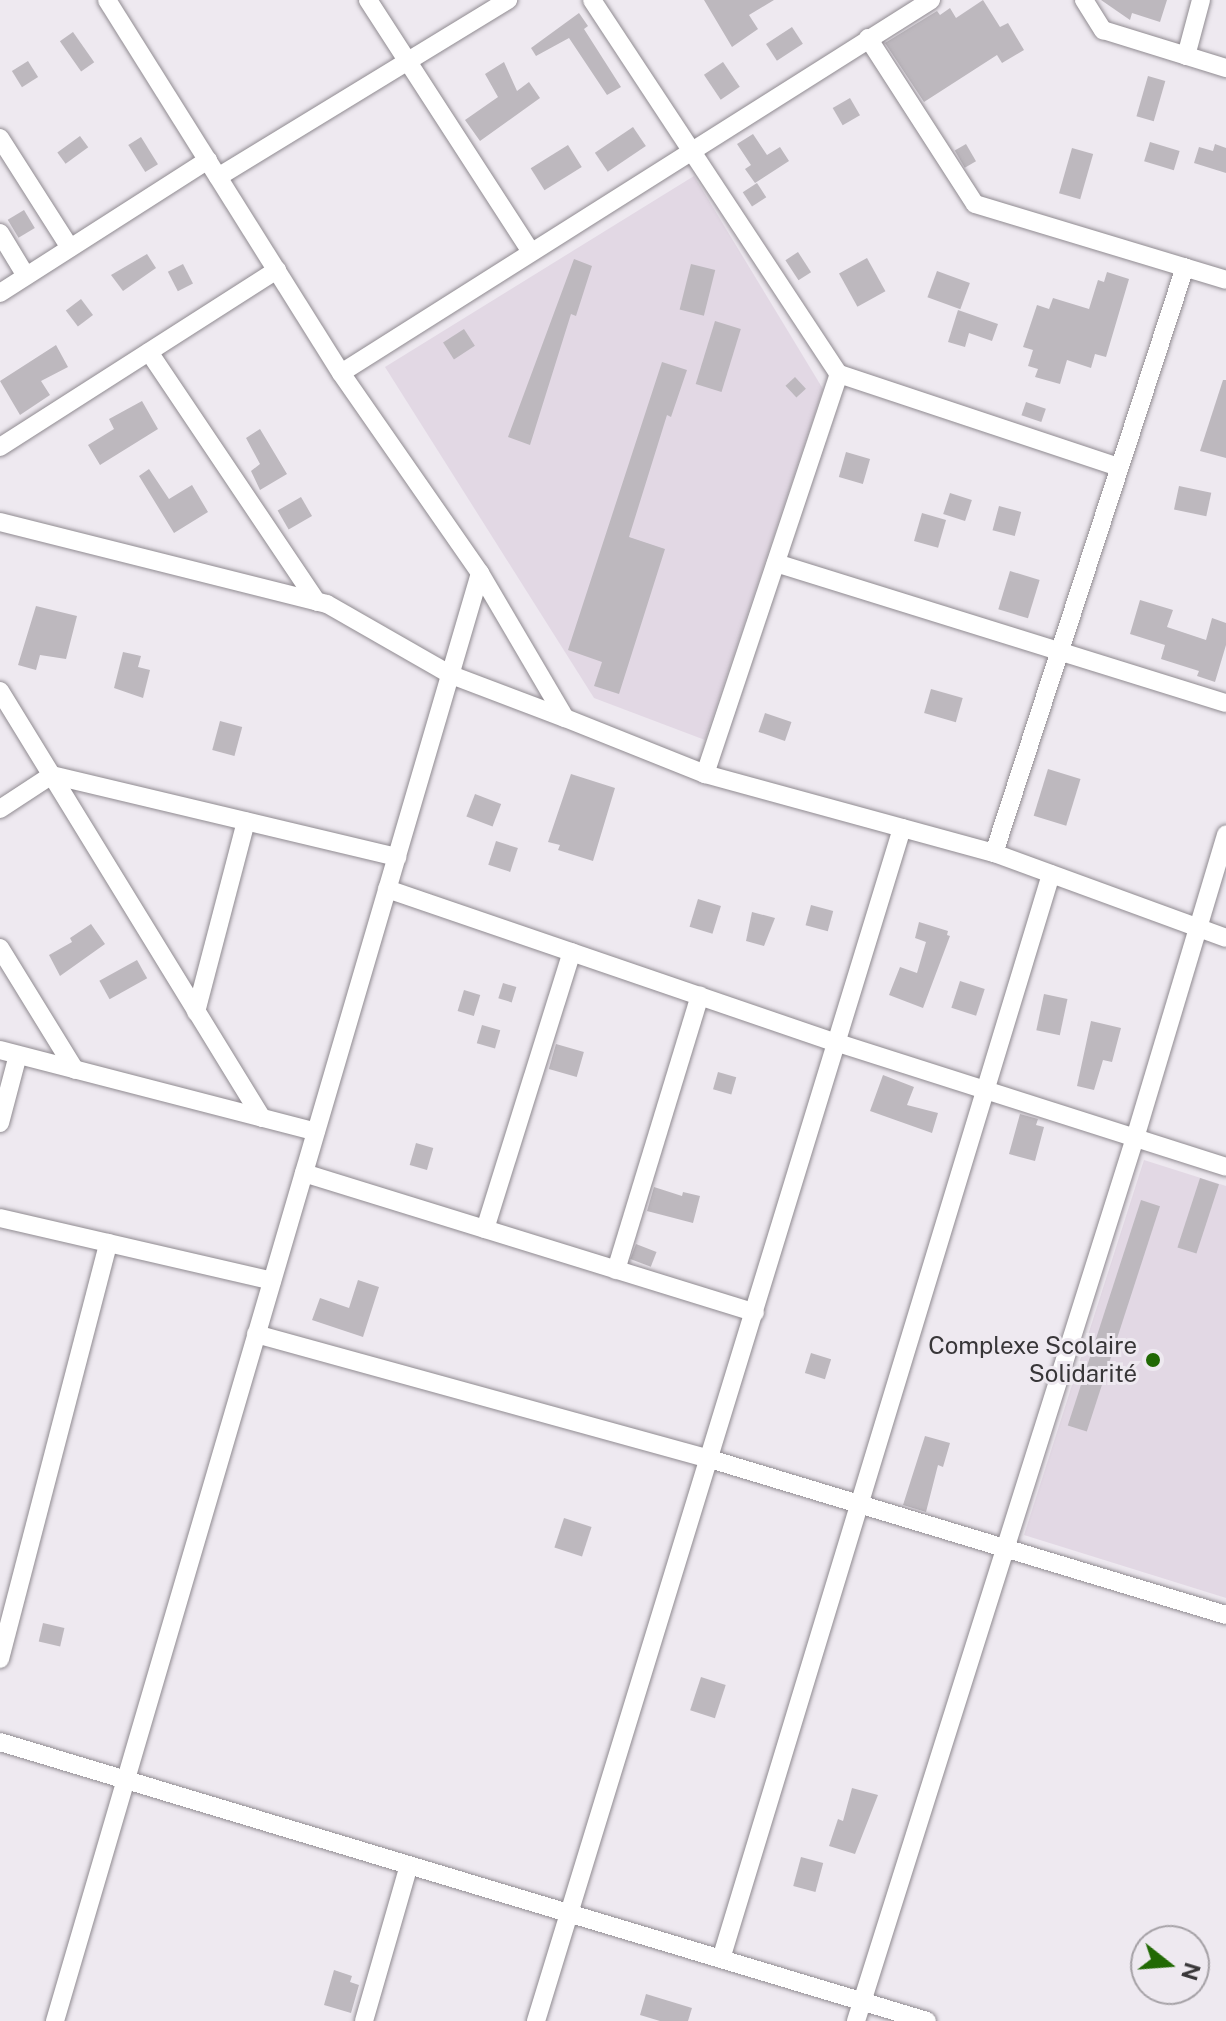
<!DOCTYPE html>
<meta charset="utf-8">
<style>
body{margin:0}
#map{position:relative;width:1226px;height:2021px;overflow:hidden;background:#eee9f0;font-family:"Public Sans",sans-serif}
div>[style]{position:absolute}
.built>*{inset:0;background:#e2d8e4}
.building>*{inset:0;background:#bdb8be;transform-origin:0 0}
.roads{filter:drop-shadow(0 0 2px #908b91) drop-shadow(0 0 2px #908b91)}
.minor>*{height:18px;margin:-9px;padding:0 9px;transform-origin:9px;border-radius:9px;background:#fff}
.dots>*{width:22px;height:22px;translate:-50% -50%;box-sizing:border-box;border:4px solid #eee9f0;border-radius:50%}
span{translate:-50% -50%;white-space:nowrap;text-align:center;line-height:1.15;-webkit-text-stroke:6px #eee9f0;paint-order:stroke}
.poi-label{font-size:24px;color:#383638}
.right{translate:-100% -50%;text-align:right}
.north{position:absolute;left:1130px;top:1925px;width:80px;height:80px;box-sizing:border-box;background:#eee9f0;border:2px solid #a5a1a6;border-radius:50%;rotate:107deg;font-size:22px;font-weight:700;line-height:32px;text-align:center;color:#383638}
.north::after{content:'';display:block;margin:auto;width:28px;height:36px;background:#216904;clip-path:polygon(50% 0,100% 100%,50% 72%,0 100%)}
</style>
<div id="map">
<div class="built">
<i style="clip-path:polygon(694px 176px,823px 389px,705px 740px,594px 698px,385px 367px)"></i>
<i style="clip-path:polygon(1144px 1160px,1226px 1186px,1226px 1598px,1024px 1535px)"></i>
</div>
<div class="building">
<i style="clip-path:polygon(704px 0,774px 0,749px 15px,758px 29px,732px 47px)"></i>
<i style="clip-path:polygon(983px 0,1000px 27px,1008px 23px,1024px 50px,1002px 63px,997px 55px,924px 102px,885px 43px,937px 11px,940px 15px,950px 8px,956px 18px)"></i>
<i style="clip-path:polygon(1101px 0,1167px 0,1160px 22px,1132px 13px,1130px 20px)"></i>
<i style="clip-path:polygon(579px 13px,588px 26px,584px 29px,621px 87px,607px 95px,569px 38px,536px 56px,531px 48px)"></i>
<i style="left:792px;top:27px;width:20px;height:31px;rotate:57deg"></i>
<i style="left:73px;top:32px;width:37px;height:16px;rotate:55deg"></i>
<i style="left:28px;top:61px;width:19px;height:19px;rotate:58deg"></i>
<i style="clip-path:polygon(504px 62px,517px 91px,529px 82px,540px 98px,480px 141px,465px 120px,498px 97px,485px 74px)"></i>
<i style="left:723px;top:62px;width:30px;height:23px;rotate:56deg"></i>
<i style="left:1148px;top:76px;width:18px;height:42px;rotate:16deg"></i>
<i style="left:850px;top:98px;width:20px;height:20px;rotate:60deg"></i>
<i style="left:633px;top:127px;width:23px;height:46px;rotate:56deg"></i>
<i style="clip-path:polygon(753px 134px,767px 155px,780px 147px,789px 161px,755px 183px,745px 169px,751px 165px,737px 144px)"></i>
<i style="left:80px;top:136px;width:14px;height:28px;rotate:54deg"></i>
<i style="left:141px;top:137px;width:32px;height:15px;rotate:58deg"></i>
<i style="left:1150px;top:142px;width:31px;height:20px;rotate:17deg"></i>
<i style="left:966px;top:144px;width:20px;height:13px;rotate:60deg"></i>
<i style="clip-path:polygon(1215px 144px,1226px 148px,1226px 173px,1194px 163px,1199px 147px,1213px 151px)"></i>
<i style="left:568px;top:145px;width:26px;height:44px;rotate:58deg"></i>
<i style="left:1072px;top:148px;width:22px;height:47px;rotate:16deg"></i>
<i style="left:757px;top:183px;width:17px;height:17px;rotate:57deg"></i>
<i style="left:24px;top:210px;width:21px;height:19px;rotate:59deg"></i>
<i style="left:798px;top:252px;width:24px;height:15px;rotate:57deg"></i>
<i style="clip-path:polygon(147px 254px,156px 268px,123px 291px,111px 275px)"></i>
<i style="left:867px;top:258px;width:38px;height:32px;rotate:61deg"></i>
<i style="clip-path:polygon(574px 259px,592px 266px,576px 316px,571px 314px,530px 445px,508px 437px)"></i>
<i style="left:183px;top:264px;width:22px;height:17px;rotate:63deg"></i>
<i style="left:691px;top:264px;width:25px;height:47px;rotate:14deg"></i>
<i style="left:937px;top:271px;width:35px;height:28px;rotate:20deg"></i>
<i style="clip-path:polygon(1107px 272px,1129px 279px,1106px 357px,1095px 354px,1091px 368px,1067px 360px,1060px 384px,1035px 377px,1038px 369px,1028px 366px,1033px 350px,1023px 347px,1037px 305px,1049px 309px,1053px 298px,1089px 309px,1098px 280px,1104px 282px)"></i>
<i style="left:81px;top:299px;width:20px;height:19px;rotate:53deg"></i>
<i style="clip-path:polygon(958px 310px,998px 324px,992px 341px,969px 333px,965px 347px,948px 342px)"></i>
<i style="left:715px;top:321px;width:27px;height:66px;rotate:17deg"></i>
<i style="left:464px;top:329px;width:20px;height:25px;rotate:57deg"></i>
<i style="clip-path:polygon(56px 345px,68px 367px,41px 381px,50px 395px,20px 415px,0 381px)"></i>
<i style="clip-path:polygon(662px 362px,687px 370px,671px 417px,667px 415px,629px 537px,665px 549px,619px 694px,594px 686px,602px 662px,568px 650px)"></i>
<i style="left:795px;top:377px;width:16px;height:13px;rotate:47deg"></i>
<i style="clip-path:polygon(1223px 380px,1226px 380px,1226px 458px,1200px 451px)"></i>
<i style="clip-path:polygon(142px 401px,158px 429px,100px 465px,88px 445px,114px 429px,109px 419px)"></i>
<i style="left:1026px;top:402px;width:21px;height:14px;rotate:19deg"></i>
<i style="clip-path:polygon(260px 429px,287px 474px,260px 490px,251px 471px,260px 464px,246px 438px)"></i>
<i style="left:846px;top:452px;width:25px;height:26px;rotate:16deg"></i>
<i style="clip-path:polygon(149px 469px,169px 499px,192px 485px,208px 512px,174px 533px,139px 476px)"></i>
<i style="left:1179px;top:486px;width:33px;height:24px;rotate:12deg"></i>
<i style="left:950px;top:493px;width:23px;height:22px;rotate:18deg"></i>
<i style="left:301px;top:497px;width:22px;height:27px;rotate:60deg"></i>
<i style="left:999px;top:506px;width:23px;height:25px;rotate:15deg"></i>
<i style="left:922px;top:513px;width:25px;height:29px;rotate:16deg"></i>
<i style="left:1010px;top:571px;width:31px;height:40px;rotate:17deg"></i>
<i style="clip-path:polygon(1140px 600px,1173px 610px,1167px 627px,1206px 640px,1212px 618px,1226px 623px,1226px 645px,1215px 682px,1197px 676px,1199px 671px,1161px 659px,1165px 645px,1130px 634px)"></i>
<i style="clip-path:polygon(36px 606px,77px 616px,66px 659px,40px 655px,36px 670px,18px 665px)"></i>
<i style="clip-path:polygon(123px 652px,141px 656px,138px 667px,150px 670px,143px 698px,114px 688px)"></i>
<i style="left:931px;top:689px;width:33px;height:25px;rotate:16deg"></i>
<i style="left:765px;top:713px;width:28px;height:20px;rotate:19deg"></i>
<i style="left:220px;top:721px;width:23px;height:30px;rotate:15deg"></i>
<i style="left:1048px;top:769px;width:34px;height:49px;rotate:17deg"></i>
<i style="clip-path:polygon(571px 774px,615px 788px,593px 861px,558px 850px,560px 845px,548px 842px)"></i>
<i style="left:475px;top:794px;width:28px;height:24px;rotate:21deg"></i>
<i style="left:496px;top:841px;width:23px;height:25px;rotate:18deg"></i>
<i style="left:698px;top:899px;width:24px;height:29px;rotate:17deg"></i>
<i style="left:811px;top:905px;width:23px;height:21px;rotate:15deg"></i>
<i style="clip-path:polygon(752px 912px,775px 918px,764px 946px,746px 941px)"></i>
<i style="clip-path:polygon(919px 922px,948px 931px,947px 935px,950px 936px,923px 1008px,889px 995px,900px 967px,917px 973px,926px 942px,915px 938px)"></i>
<i style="clip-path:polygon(91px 924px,105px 944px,60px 976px,49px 955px,72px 942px,70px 938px)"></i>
<i style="left:137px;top:960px;width:21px;height:43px;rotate:61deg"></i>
<i style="left:960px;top:981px;width:26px;height:28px;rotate:18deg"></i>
<i style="left:503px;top:983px;width:14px;height:16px;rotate:17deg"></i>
<i style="left:464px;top:990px;width:17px;height:22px;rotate:17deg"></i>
<i style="left:1044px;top:994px;width:24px;height:37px;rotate:12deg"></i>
<i style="clip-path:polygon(1091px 1021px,1121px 1028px,1112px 1062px,1103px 1060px,1094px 1090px,1077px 1086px)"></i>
<i style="left:482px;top:1025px;width:19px;height:19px;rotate:16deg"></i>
<i style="left:556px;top:1044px;width:29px;height:26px;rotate:16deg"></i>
<i style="left:718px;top:1072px;width:19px;height:18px;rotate:16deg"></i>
<i style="clip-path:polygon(883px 1075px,914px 1087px,907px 1105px,938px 1113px,932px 1133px,870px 1111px)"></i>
<i style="clip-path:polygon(1020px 1114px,1038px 1119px,1036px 1125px,1044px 1127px,1035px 1161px,1009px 1154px)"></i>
<i style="left:416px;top:1143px;width:18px;height:23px;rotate:16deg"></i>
<i style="left:1200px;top:1178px;width:20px;height:73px;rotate:18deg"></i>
<i style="clip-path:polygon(654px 1187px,682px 1196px,683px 1192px,700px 1196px,693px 1223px,647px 1211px)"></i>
<i style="left:1141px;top:1200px;width:20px;height:237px;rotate:18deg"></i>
<i style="left:636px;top:1244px;width:22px;height:16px;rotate:21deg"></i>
<i style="clip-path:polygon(358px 1280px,379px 1287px,363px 1337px,312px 1320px,320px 1298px,349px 1308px)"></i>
<i style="left:811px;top:1353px;width:21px;height:21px;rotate:17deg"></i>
<i style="clip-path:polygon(925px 1436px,950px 1443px,943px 1467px,938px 1465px,926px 1512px,903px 1505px)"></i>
<i style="left:564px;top:1518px;width:29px;height:31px;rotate:18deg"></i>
<i style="left:43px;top:1623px;width:22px;height:19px;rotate:13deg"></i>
<i style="left:701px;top:1677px;width:26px;height:35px;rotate:18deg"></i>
<i style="clip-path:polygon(852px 1788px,878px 1795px,855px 1854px,829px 1846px,838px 1819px,843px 1821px)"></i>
<i style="left:801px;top:1857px;width:23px;height:30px;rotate:15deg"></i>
<i style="clip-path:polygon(334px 1970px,352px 1976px,350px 1982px,359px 1985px,351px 2013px,324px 2005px)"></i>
<i style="clip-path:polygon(646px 1994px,692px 2008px,688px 2021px,660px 2021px,640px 2015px)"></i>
</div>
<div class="roads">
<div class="minor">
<i style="left:107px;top:0;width:440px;rotate:57.9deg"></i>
<i style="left:341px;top:373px;width:244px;rotate:55.2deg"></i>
<i style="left:480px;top:573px;width:168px;rotate:59.6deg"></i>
<i style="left:565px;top:718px;width:151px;rotate:21.8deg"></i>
<i style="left:705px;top:774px;width:300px;rotate:15.3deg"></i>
<i style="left:994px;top:853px;width:247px;rotate:20.1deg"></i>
<i style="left:368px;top:0;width:300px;rotate:57.1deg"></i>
<i style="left:592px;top:0;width:448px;rotate:56.6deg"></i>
<i style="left:839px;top:374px;width:295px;rotate:18.4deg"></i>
<i style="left:1084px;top:0;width:36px;rotate:58deg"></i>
<i style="left:1103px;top:30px;width:129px;rotate:17.2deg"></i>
<i style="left:868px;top:38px;width:197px;rotate:57.2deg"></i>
<i style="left:975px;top:204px;width:262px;rotate:16.8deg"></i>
<i style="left:1186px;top:56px;width:58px;rotate:-75deg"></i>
<i style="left:0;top:138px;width:130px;rotate:57.5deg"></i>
<i style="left:218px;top:177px;width:340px;rotate:-31.4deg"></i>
<i style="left:0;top:233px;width:50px;rotate:58.8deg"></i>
<i style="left:0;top:293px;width:247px;rotate:-32.6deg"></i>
<i style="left:149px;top:352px;width:301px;rotate:56.1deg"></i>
<i style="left:341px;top:373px;width:698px;rotate:-32.3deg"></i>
<i style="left:0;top:447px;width:329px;rotate:-32.6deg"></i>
<i style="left:0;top:522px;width:337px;rotate:14.1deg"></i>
<i style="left:327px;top:604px;width:141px;rotate:29.8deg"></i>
<i style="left:449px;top:674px;width:124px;rotate:20.8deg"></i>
<i style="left:776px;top:563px;width:471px;rotate:17.3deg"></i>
<i style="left:0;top:691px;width:501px;rotate:58.47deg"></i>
<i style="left:705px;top:774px;width:422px;rotate:-71.5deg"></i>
<i style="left:0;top:809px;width:62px;rotate:-33.2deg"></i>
<i style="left:52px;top:775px;width:355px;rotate:13.4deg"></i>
<i style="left:994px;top:853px;width:616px;rotate:-71.95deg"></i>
<i style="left:387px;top:889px;width:477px;rotate:18.9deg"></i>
<i style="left:838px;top:1043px;width:407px;rotate:17.7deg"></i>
<i style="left:0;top:948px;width:143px;rotate:58.4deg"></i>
<i style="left:196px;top:1012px;width:197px;rotate:-75.3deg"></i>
<i style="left:0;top:1050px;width:326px;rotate:14.5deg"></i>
<i style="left:0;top:1123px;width:70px;rotate:-75.2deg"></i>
<i style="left:304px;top:1173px;width:472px;rotate:17.2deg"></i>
<i style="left:0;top:1218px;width:279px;rotate:13deg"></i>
<i style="left:485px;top:1229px;width:290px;rotate:-72.6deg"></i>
<i style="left:616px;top:1270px;width:287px;rotate:-73deg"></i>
<i style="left:256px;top:1334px;width:471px;rotate:15.4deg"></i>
<i style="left:710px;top:1459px;width:539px;rotate:16.82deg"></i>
<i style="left:0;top:1659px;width:430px;rotate:-75.4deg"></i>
<i style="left:0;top:1742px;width:968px;rotate:16.75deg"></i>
<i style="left:721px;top:1959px;width:1134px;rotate:-73.08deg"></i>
<i style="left:55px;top:2021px;width:1509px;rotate:-73.64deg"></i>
<i style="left:364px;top:2021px;width:162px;rotate:-73.9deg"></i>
<i style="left:536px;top:2021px;width:1248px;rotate:-72.94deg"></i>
<i style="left:856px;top:2021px;width:926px;rotate:-72.47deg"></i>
<i style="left:1135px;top:1138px;width:317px;rotate:-73.3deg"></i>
</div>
</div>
<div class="dots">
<i style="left:1153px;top:1360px;background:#216904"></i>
</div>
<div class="poi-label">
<span class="right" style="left:1137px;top:1360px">Complexe Scolaire<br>Solidarité</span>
</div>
<div class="north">N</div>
</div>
